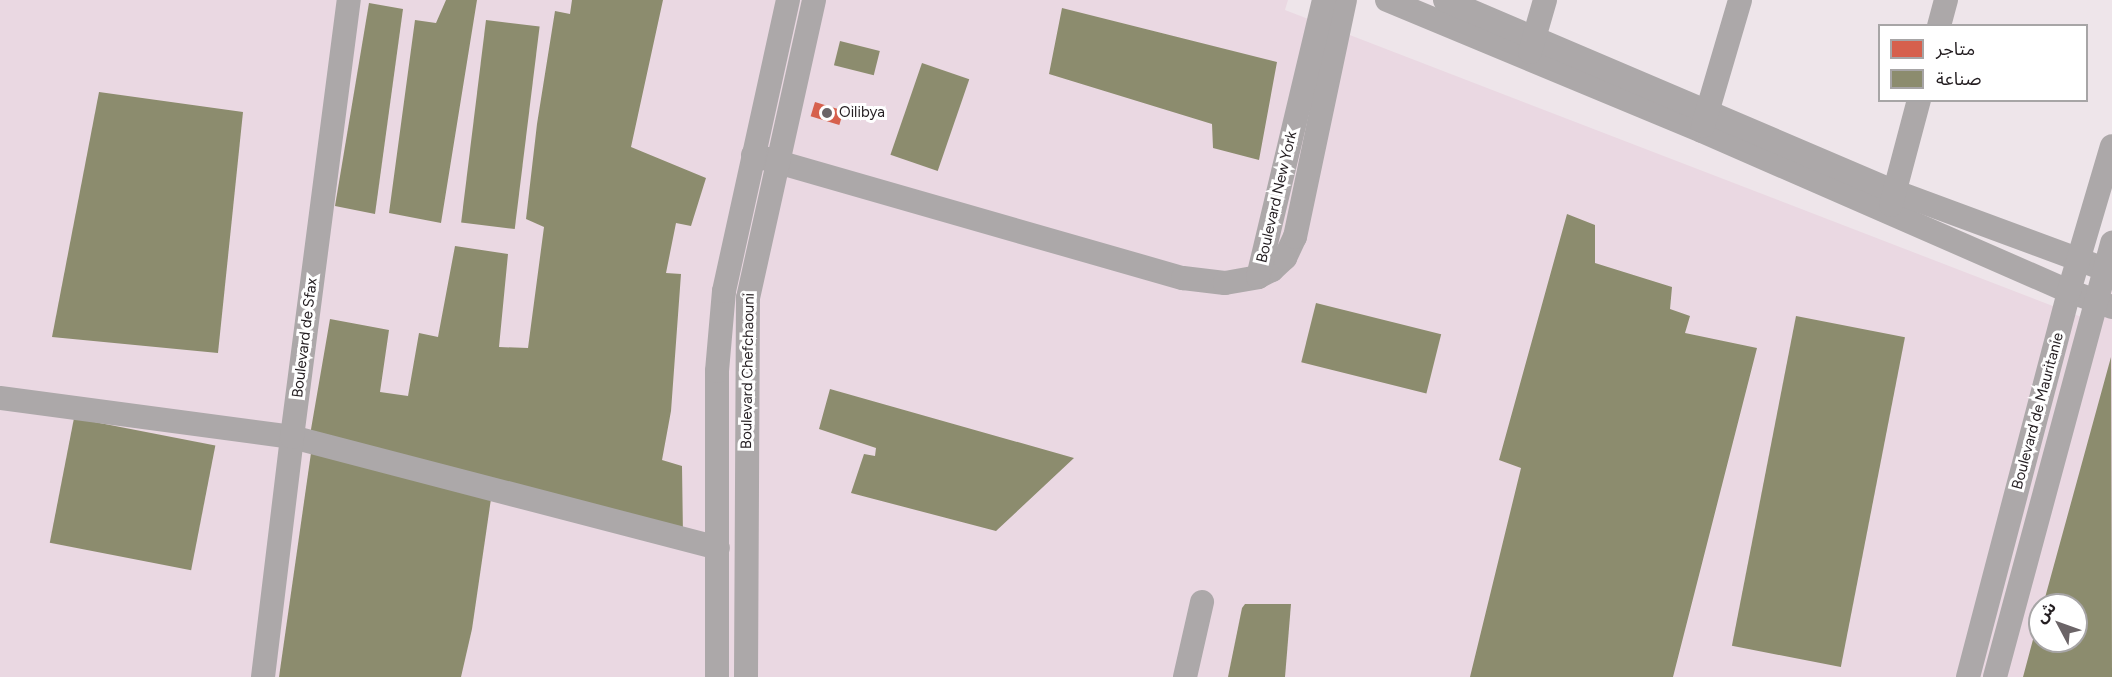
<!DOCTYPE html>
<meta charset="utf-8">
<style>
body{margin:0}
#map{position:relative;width:2112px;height:677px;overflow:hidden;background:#eee5ea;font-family:Figtree,"Noto Sans Arabic",sans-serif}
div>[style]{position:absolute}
.built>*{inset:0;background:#ead8e2}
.shops>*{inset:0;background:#d6604d;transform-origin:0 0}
.industry>*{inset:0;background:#8c8c6e;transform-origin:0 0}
.minor>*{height:24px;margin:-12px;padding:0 12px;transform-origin:12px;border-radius:12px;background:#aca8a9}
.dots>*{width:16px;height:16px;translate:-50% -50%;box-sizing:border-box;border:3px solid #fff;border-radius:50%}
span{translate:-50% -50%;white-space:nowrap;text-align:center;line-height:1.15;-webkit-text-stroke:6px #fff;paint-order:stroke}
.poi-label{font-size:15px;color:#241e21}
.left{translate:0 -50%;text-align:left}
.street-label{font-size:15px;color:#241e21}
.legend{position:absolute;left:1878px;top:24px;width:210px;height:78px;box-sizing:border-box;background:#fff;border:2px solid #a7a5a6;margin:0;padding:8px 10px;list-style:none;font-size:18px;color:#241e21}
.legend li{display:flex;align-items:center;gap:12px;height:30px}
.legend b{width:30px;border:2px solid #a7a5a6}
.north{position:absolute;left:2028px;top:593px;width:60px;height:60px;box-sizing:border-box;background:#fff;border:2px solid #a7a5a6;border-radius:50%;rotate:311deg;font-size:16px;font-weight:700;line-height:24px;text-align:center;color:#241e21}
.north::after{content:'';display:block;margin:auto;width:21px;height:27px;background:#6b6467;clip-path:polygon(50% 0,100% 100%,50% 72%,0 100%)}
</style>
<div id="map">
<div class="built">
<i style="clip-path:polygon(evenodd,0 0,1288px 0,1285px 10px,2097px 323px,2112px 268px,2112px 677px,0 677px,0 0,2040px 605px,2076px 605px,2076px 641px,2040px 641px,2040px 605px)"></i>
</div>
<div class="shops">
<i style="left:815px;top:102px;width:30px;height:15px;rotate:17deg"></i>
</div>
<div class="industry">
<i style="clip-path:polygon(446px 0,477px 0,441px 223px,389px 213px,415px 20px,436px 23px)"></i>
<i style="clip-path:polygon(572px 0,663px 0,631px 147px,706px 178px,691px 226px,676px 223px,666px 273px,681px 274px,671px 411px,662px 460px,682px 466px,683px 536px,310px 435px,330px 319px,389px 330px,380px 392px,408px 396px,419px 333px,438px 337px,455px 246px,508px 254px,499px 347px,528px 348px,544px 227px,526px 219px,537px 124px,555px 11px,570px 14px)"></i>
<i style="clip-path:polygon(369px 3px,403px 9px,375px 214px,335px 206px)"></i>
<i style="clip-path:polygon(1062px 8px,1277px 62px,1259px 160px,1213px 148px,1212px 124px,1049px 74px)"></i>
<i style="left:486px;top:20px;width:54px;height:204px;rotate:7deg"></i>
<i style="left:840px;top:41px;width:41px;height:25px;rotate:14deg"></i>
<i style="left:922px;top:63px;width:50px;height:97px;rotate:19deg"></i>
<i style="clip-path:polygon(99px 92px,243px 112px,218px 353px,52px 337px)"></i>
<i style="clip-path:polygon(1567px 214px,1595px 225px,1595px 263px,1672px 287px,1670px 309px,1690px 316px,1685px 333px,1757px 348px,1673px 677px,1470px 677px,1521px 468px,1499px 460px)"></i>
<i style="left:1316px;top:303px;width:129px;height:61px;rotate:14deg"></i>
<i style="left:1796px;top:316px;width:111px;height:336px;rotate:11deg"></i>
<i style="clip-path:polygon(2111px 357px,2112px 677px,2023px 677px,2039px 617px,2040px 641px,2076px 641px,2076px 605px,2043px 605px)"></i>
<i style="clip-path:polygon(830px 389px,1074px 458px,996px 531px,851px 493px,864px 454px,875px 456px,876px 448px,819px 429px)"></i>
<i style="left:74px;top:418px;width:144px;height:127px;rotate:11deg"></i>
<i style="clip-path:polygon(312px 446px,492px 492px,472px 629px,461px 677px,279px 677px)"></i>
<i style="clip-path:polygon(1245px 604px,1291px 604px,1285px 677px,1228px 677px,1242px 608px)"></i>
</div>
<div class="minor">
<i style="left:1387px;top:0;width:341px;rotate:22.6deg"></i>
<i style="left:1702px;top:131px;width:400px;rotate:23.6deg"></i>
<i style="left:2069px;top:291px;width:46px;rotate:20.4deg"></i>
<i style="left:1445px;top:0;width:490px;rotate:23.1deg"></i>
<i style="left:1896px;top:192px;width:230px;rotate:20.3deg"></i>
<i style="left:1939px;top:26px;width:27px;rotate:-75deg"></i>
<i style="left:1530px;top:52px;width:54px;rotate:-73.9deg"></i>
<i style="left:1703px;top:126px;width:131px;rotate:-73.6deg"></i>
<i style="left:753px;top:155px;width:447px;rotate:16deg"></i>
<i style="left:1183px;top:278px;width:42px;rotate:6.8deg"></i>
<i style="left:1225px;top:283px;width:34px;rotate:-10deg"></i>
<i style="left:1258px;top:277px;width:16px;rotate:-27deg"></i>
<i style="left:1272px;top:270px;width:18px;rotate:-43deg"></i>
<i style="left:1285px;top:258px;width:23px;rotate:-65deg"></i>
<i style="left:1295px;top:237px;width:242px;rotate:-78.1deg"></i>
<i style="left:1891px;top:205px;width:109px;rotate:-75.1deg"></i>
<i style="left:1258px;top:277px;width:285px;rotate:-76.6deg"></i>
<i style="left:0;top:398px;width:295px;rotate:7.6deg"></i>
<i style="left:292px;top:437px;width:440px;rotate:14.6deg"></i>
<i style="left:263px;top:677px;width:242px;rotate:-83.1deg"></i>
<i style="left:292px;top:437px;width:441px;rotate:-82.6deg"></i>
<i style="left:717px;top:677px;width:306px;rotate:-90deg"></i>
<i style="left:717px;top:371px;width:80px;rotate:-85deg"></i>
<i style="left:724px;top:291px;width:298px;rotate:-77.6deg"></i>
<i style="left:746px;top:677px;width:379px;rotate:-89.7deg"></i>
<i style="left:748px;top:298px;width:305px;rotate:-77.5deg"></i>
<i style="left:1185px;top:677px;width:77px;rotate:-77.2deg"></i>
<i style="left:1968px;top:677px;width:399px;rotate:-75.3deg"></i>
<i style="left:2069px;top:291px;width:151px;rotate:-73.5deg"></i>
<i style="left:1995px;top:677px;width:450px;rotate:-74.9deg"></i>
</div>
<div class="dots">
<i style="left:827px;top:113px;background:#6b6467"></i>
</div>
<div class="poi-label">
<span class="left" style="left:839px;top:113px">Oilibya</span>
</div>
<div class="street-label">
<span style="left:1277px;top:197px;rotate:-77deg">Boulevard New York</span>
<span style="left:305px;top:338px;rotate:-83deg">Boulevard de Sfax</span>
<span style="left:748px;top:371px;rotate:-89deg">Boulevard Chefchaouni</span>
<span style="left:2038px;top:411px;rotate:-75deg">Boulevard de Mauritanie</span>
</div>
<ul class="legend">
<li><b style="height:16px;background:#d6604d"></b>متاجر</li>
<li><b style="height:16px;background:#8c8c6e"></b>صناعة</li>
</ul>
<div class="north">ش</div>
</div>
